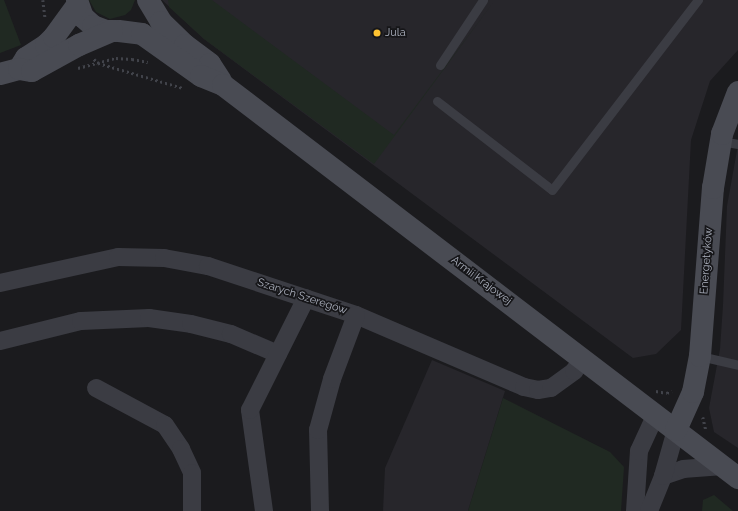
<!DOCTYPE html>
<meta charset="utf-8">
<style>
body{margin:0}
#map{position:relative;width:738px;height:511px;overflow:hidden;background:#1b1b1e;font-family:Raleway,sans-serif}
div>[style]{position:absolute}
.built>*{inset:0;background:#27262b}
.green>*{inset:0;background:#202922}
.path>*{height:2.5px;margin-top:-1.25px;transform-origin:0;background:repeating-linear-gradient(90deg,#41434a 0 2px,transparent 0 5px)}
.lane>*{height:9px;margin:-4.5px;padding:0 4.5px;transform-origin:4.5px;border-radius:4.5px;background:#3b3c43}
.street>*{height:18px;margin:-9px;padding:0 9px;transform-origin:9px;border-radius:9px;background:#3b3c43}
.secondary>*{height:22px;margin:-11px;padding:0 11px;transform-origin:11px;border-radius:11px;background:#494b53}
.dots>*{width:11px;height:11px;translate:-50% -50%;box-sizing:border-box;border:2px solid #161619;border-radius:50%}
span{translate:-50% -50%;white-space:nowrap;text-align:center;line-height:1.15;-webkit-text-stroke:3.5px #161619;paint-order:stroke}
.poi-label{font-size:11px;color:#acb1be}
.left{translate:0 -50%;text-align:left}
.street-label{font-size:11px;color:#acb1be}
</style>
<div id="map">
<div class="built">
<i style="clip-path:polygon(162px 0,738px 0,738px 50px,710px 81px,691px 140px,681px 330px,656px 354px,633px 358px,204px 39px)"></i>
<i style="clip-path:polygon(738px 145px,738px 448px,714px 432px,709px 408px,720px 349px,723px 305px,727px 206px)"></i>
<i style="clip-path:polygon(432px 360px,505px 391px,468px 511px,383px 511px,385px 468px)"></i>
</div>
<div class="green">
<i style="clip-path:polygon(0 0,4px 0,21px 45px,0 53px)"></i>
<i style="clip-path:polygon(89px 0,135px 0,131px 10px,125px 15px,110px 19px,96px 12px)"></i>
<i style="clip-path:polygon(168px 0,212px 0,394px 135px,495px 0,374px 164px,204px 39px,169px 7px)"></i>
<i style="clip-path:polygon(503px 398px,610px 452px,624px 467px,621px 511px,468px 511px)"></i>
<i style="clip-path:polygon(714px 495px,733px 511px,702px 511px,703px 500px)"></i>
</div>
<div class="path">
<i style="left:43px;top:0;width:17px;rotate:83deg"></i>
<i style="left:94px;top:59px;width:6px;rotate:45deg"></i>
<i style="left:98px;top:63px;width:89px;rotate:16.4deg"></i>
<i style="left:78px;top:68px;width:39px;rotate:-15deg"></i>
<i style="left:116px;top:58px;width:16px;rotate:4deg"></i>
<i style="left:132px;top:59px;width:16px;rotate:11deg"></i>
<i style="left:656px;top:391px;width:11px;rotate:10deg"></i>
<i style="left:667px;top:393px;width:5px;rotate:-22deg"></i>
<i style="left:703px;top:417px;width:13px;rotate:77deg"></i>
</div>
<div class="lane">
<i style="left:440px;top:65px;width:78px;rotate:-56.5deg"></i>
<i style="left:437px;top:101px;width:145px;rotate:37.7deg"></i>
<i style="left:552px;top:190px;width:240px;rotate:-52.5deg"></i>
<i style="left:721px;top:141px;width:17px;rotate:10deg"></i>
<i style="left:700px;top:356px;width:39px;rotate:13deg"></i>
</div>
<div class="street">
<i style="left:0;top:283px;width:121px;rotate:-12.4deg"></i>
<i style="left:118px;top:257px;width:46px;rotate:1.2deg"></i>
<i style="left:164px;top:258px;width:45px;rotate:10.3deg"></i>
<i style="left:208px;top:266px;width:156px;rotate:18.3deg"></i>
<i style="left:356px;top:315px;width:183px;rotate:23.2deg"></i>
<i style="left:524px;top:387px;width:14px;rotate:12deg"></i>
<i style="left:538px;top:390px;width:13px;rotate:-9deg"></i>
<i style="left:551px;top:388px;width:29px;rotate:-36deg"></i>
<i style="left:574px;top:371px;width:15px;rotate:-53deg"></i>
<i style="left:0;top:341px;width:83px;rotate:-13.9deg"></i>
<i style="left:81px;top:321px;width:68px;rotate:-2.5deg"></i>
<i style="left:149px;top:318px;width:42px;rotate:8.1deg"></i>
<i style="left:191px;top:324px;width:41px;rotate:14deg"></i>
<i style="left:231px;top:334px;width:51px;rotate:23.1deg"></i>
<i style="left:96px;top:388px;width:78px;rotate:28.2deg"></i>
<i style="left:165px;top:425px;width:29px;rotate:56deg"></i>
<i style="left:181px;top:449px;width:26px;rotate:65deg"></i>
<i style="left:192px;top:473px;width:38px;rotate:90deg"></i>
<i style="left:663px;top:476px;width:21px;rotate:-19deg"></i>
<i style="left:683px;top:469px;width:40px;rotate:-4.3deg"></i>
<i style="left:264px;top:511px;width:102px;rotate:-97.9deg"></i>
<i style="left:250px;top:410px;width:125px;rotate:-63.4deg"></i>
<i style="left:320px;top:511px;width:81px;rotate:-91.4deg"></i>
<i style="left:318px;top:430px;width:53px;rotate:-74.6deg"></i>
<i style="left:332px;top:379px;width:68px;rotate:-69.4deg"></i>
<i style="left:635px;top:511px;width:60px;rotate:-86.2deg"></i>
<i style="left:639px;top:451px;width:41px;rotate:-65.3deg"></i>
<i style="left:649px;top:511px;width:38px;rotate:-68deg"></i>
<i style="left:663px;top:476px;width:48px;rotate:-74.2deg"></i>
</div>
<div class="secondary">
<i style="left:77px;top:0;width:18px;rotate:71deg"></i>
<i style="left:83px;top:17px;width:13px;rotate:42deg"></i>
<i style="left:93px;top:26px;width:14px;rotate:21deg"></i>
<i style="left:106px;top:31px;width:11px"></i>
<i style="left:148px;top:0;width:26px;rotate:59deg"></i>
<i style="left:161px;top:22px;width:33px;rotate:44deg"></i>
<i style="left:185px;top:45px;width:31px;rotate:37deg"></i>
<i style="left:210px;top:64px;width:20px;rotate:57deg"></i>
<i style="left:119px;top:31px;width:23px;rotate:7deg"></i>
<i style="left:142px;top:34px;width:72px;rotate:35.4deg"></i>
<i style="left:201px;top:76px;width:24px;rotate:22deg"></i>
<i style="left:223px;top:85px;width:648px;rotate:37.35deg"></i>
<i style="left:19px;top:69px;width:13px;rotate:-58deg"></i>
<i style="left:26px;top:58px;width:24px;rotate:-33deg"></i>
<i style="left:46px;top:45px;width:11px;rotate:-45deg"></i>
<i style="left:54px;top:37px;width:39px;rotate:-54deg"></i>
<i style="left:0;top:74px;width:20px;rotate:-15deg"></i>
<i style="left:19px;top:69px;width:13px;rotate:9deg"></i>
<i style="left:32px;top:71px;width:54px;rotate:-29deg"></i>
<i style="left:79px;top:45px;width:36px;rotate:-23deg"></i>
<i style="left:676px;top:430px;width:42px;rotate:-65.9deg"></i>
<i style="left:693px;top:392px;width:37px;rotate:-79deg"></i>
<i style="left:700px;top:356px;width:169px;rotate:-85.6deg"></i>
<i style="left:713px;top:188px;width:55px;rotate:-80.5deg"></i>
<i style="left:722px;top:134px;width:45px;rotate:-69.1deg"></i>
</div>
<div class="dots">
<i style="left:377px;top:33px;background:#ffc331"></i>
</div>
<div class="poi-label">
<span class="left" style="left:385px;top:33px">Jula</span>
</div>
<div class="street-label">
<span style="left:707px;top:261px;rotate:-86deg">Energetyków</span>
<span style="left:481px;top:281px;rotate:37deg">Armii Krajowej</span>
<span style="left:302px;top:297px;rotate:18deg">Szarych Szeregów</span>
</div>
</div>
